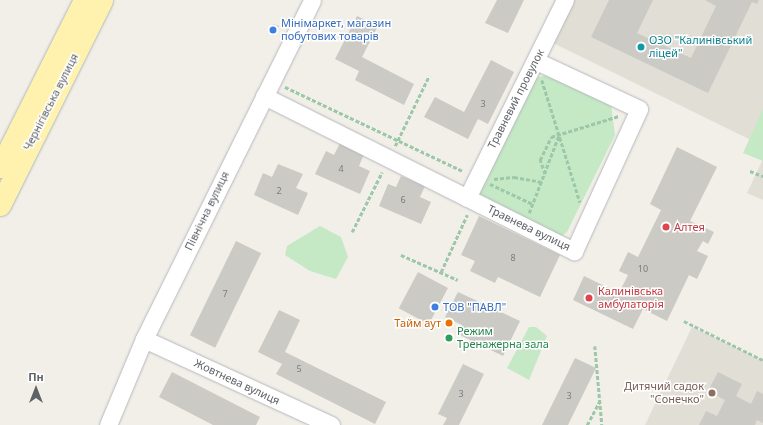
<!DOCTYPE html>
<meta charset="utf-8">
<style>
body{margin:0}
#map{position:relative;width:763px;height:425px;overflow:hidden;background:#f1efe8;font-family:"Noto Sans",sans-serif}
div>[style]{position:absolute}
.education>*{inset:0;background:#e1ded6}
.green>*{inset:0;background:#c5e8c5}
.building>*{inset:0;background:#cccac5;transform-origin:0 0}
.path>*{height:2.5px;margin-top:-1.25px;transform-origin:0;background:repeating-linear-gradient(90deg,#9cc7a9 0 4px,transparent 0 6px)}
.roads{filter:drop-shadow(0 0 1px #b5b8bc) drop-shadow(0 0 1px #b5b8bc)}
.minor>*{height:17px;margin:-8.5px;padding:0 8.5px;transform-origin:8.5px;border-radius:8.5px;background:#fff}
.major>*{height:21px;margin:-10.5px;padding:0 10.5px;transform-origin:10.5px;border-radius:10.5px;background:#fff2af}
.dots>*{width:11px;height:11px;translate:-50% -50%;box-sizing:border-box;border:2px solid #fff;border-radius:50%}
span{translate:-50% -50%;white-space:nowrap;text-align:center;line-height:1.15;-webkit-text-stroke:3px #fff;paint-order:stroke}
.number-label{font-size:9px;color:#7a7d7f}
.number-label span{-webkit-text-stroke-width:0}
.shop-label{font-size:11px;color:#366cbe}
.left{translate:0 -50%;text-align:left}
.culture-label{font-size:11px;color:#0d838f}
.street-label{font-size:11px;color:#5f6368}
.health-label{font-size:11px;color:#be3a42}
.food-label{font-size:11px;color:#c56008}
.right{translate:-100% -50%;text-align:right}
.leisure-label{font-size:11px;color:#27864d}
.education-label{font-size:11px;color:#785e54}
.north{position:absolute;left:16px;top:369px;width:40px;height:40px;-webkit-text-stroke:3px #fff;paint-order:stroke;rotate:0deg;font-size:11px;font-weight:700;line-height:16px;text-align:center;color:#5f6368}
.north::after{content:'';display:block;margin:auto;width:14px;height:18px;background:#5f6368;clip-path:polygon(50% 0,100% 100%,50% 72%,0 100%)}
</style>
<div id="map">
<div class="education">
<i style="clip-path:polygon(565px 0,763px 0,763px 146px,545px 39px)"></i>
<i style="clip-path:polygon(763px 159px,763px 200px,747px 193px)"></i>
<i style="clip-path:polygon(692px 327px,763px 361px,763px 425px,645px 425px)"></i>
</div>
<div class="green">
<i style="clip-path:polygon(550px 74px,611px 104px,615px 135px,567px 232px,560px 237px,479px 195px,476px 185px,528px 80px)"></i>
<i style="clip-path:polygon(763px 109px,763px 161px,743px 153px)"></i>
<i style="clip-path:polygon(320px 226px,341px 237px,348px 257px,336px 279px,310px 271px,285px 255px,287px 246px)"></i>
<i style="clip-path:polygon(529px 327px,536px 327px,547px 336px,529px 380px,507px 368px)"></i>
</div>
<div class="building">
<i style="clip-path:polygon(497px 0,524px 0,508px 33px,485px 23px)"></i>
<i style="clip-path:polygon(609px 0,653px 0,637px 33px,691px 58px,716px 6px,705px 0,759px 0,757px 4px,752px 2px,708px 93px,591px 37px)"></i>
<i style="clip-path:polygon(357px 16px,378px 26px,362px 57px,414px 84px,404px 105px,355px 80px,359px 71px,335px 59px)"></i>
<i style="clip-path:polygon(273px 24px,279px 26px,273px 36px,268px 33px)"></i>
<i style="clip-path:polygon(491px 60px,514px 72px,488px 124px,478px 119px,468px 139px,424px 117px,435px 97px,464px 112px)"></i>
<i style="clip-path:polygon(340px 143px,364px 154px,359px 166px,370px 171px,360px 194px,315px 174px,326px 151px,334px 155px)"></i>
<i style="clip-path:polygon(677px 147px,717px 167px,690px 221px,714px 232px,708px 244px,703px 241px,697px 251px,708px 256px,697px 279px,689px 275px,667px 321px,643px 309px,633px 329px,573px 300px,584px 276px,619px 293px,628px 275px,619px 271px,628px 252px,638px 257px,661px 210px,650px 204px)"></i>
<i style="clip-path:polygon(278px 164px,303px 174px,296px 188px,308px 193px,298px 215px,254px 195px,263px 173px,272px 177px)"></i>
<i style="clip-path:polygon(401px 176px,425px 186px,420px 197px,431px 202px,421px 224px,379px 206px,388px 184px,396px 187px)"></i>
<i style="clip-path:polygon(479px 216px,560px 255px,540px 297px,498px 277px,495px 283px,470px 271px,475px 261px,461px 255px)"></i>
<i style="left:236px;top:241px;width:28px;height:105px;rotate:26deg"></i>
<i style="left:418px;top:272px;width:34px;height:41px;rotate:28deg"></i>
<i style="clip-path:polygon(458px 292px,520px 321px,503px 356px,458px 334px,462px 325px,445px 317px)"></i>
<i style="clip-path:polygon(279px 310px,300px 320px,285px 352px,386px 402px,375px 424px,276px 374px,282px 364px,258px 352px)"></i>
<i style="clip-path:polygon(575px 358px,596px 368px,568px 425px,542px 425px)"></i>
<i style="clip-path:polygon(463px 364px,484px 374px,459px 425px,443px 425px,447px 418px,438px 414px)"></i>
<i style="clip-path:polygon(172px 372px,260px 417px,256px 425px,213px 425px,159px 397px)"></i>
<i style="clip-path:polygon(718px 372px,742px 384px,736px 396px,751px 404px,757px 391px,763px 394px,763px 423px,757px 420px,755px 425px,699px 425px,706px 411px,717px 416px,725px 400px,708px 391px)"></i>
</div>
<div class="path">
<i style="left:542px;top:80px;width:128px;rotate:72.7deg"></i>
<i style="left:285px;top:87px;width:197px;rotate:25.3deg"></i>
<i style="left:395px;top:146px;width:78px;rotate:-64.1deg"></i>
<i style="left:750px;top:171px;width:14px;rotate:21deg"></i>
<i style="left:545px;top:174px;width:15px;rotate:-110deg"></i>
<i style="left:540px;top:160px;width:25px;rotate:-64deg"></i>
<i style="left:551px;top:137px;width:71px;rotate:-17.2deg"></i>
<i style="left:494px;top:179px;width:20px;rotate:-6deg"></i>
<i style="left:514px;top:177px;width:28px;rotate:10deg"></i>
<i style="left:490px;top:184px;width:47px;rotate:24.9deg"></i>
<i style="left:529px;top:213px;width:84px;rotate:-69deg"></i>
<i style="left:352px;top:232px;width:67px;rotate:-63.4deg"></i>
<i style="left:401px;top:255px;width:62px;rotate:23.7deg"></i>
<i style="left:441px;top:272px;width:63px;rotate:-65.5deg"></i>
<i style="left:684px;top:321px;width:88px;rotate:26.3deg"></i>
<i style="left:595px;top:346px;width:79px;rotate:84.9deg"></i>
<i style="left:587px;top:425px;width:27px;rotate:-62deg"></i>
</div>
<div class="roads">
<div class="minor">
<i style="left:264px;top:96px;width:347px;rotate:26.6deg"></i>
<i style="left:574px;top:251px;width:156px;rotate:-65.4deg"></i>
<i style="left:639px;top:109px;width:114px;rotate:-155deg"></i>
<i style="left:467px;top:198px;width:221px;rotate:-63.7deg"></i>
<i style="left:144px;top:339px;width:206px;rotate:24.7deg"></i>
<i style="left:108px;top:425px;width:93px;rotate:-67.3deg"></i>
<i style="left:144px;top:339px;width:378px;rotate:-63.6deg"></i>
</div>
<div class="major">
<i style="left:0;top:167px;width:187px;rotate:-63.3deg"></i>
<i style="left:0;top:205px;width:229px;rotate:-63.5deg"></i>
</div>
</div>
<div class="dots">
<i style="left:273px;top:30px;background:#3f7fe0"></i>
<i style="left:641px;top:47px;background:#0f9aa8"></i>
<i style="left:666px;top:227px;background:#e0444e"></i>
<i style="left:589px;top:298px;background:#e0444e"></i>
<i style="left:435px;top:307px;background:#3f7fe0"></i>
<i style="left:449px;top:323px;background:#e8710a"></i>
<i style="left:449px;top:338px;background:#2e9e5b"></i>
<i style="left:712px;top:393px;background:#8d6e63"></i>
</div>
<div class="number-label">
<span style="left:483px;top:104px">3</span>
<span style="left:341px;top:169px">4</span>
<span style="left:279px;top:191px">2</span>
<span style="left:403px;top:200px">6</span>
<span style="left:513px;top:258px">8</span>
<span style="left:643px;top:269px">10</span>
<span style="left:225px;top:294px">7</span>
<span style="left:299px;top:369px">5</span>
<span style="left:461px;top:394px">3</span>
<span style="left:569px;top:396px">3</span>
</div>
<div class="shop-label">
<span class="left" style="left:281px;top:30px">Мінімаркет, магазин<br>побутових товарів</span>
<span class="left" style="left:443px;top:307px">ТОВ "ПАВЛ"</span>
</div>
<div class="culture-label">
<span class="left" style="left:649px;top:47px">ОЗО "Калинівський<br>ліцей"</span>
</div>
<div class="street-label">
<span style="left:516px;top:99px;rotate:-63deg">Травневий провулок</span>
<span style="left:51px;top:102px;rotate:-63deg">Чернігівська вулиця</span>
<span style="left:207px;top:211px;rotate:-64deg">Північна вулиця</span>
<span style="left:529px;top:228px;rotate:26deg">Травнева вулиця</span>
<span style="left:237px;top:382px;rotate:25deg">Жовтнева вулиця</span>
</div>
<div class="health-label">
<span class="left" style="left:674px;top:227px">Алтея</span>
<span class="left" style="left:598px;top:298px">Калинівська<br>амбулаторія</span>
</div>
<div class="food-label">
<span class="right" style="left:441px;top:323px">Тайм аут</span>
</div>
<div class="leisure-label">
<span class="left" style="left:457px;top:338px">Режим<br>Тренажерна зала</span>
</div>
<div class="education-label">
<span class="right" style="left:704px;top:393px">Дитячий садок<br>"Сонечко"</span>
</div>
<div class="north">Пн</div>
</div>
